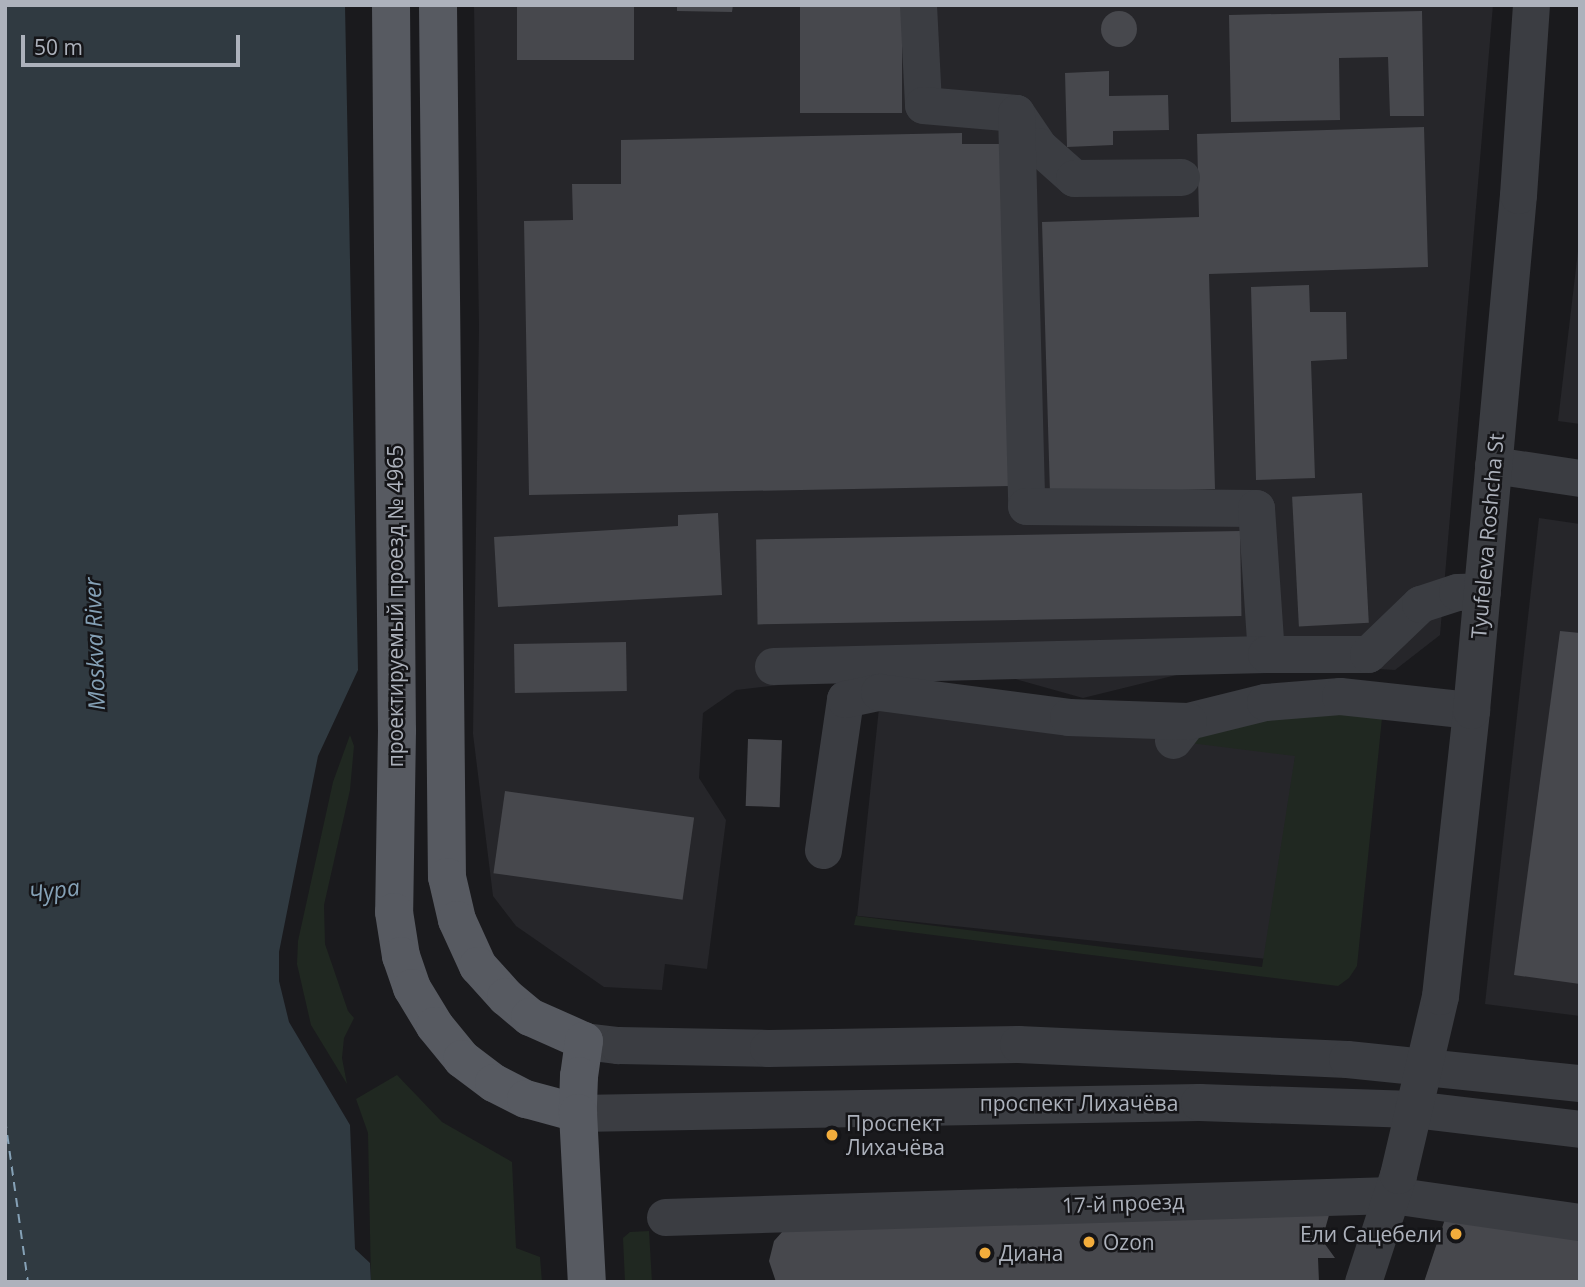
<!DOCTYPE html>
<meta charset="utf-8">
<style>
body{margin:0}
#map{position:relative;width:1585px;height:1287px;overflow:hidden;background:#1a1a1d;font-family:"Open Sans",sans-serif}
div>[style]{position:absolute}
.built>*{inset:0;background:#26262a;transform-origin:0 0}
.green>*{inset:0;background:#202821}
.water>*{inset:0;background:#303a41}
.ferry>*{height:2px;margin-top:-1px;transform-origin:0;background:repeating-linear-gradient(90deg,#85a1b6 0 9px,transparent 0 16px)}
.building>*{inset:0;background:#47484d;transform-origin:0 0}
.round{border-radius:50%}
.minor>*{height:37px;margin:-18.5px;padding:0 18.5px;transform-origin:18.5px;border-radius:18.5px;background:#3b3d42}
.major>*{height:38px;margin:-19px;padding:0 19px;transform-origin:19px;border-radius:19px;background:#575a61}
.dots>*{width:19px;height:19px;translate:-50% -50%;box-sizing:border-box;border:4px solid #151518;border-radius:50%}
span{translate:-50% -50%;white-space:nowrap;text-align:center;line-height:1.15;-webkit-text-stroke:5px #151518;paint-order:stroke}
.street-label{font-size:21px;color:#adb2bc}
.poi-label{font-size:21px;color:#adb2bc}
.left{translate:0 -50%;text-align:left}
.right{translate:-100% -50%;text-align:right}
.water-label{font-size:23px;color:#85a1b6;font-style:italic}
.frame{position:absolute;inset:0;border:7px solid #adb2bc;pointer-events:none}
.scale{position:absolute;left:21px;top:35px;width:219px;height:32px;box-sizing:border-box;border:4px solid #adb2bc;border-top:0;padding-left:9px;font-size:21px;line-height:24px;white-space:nowrap;color:#adb2bc;-webkit-text-stroke:5px #151518;paint-order:stroke}
</style>
<div id="map">
<div class="built">
<i style="clip-path:polygon(474px 5px,1493px 5px,1440px 635px,1395px 670px,1315px 665px,1209px 667px,1083px 698px,1008px 677px,857px 676px,736px 690px,703px 713px,699px 778px,726px 820px,707px 969px,665px 964px,662px 990px,604px 987px,516px 926px,493px 896px,473px 734px,479px 327px)"></i>
<i style="clip-path:polygon(1580px 234px,1580px 424px,1558px 421px)"></i>
<i style="clip-path:polygon(1539px 518px,1580px 524px,1580px 1016px,1485px 1004px)"></i>
<i style="left:879px;top:708px;width:419px;height:209px;rotate:6deg"></i>
</div>
<div class="green">
<i style="clip-path:polygon(1383px 708px,1357px 966px,1349px 978px,1338px 986px,854px 925px,856px 916px,1262px 967px,1295px 756px,1190px 743px,1192px 732px,1219px 723px)"></i>
<i style="clip-path:polygon(350px 735px,354px 746px,350px 790px,324px 905px,325px 944px,348px 1011px,354px 1018px,344px 1038px,342px 1058px,347px 1084px,311px 1025px,297px 964px,298px 941px,333px 782px)"></i>
<i style="clip-path:polygon(397px 1075px,442px 1122px,512px 1162px,516px 1248px,540px 1257px,542px 1282px,371px 1282px,368px 1133px,356px 1099px)"></i>
<i style="clip-path:polygon(649px 1231px,652px 1282px,625px 1282px,623px 1238px,630px 1232px)"></i>
</div>
<div class="water">
<i style="clip-path:polygon(5px 5px,345px 5px,358px 670px,318px 756px,279px 952px,279px 981px,289px 1022px,350px 1125px,355px 1249px,370px 1263px,371px 1282px,5px 1282px)"></i>
</div>
<div class="ferry">
<i style="left:5px;top:1119px;width:165px;rotate:82deg"></i>
</div>
<div class="building">
<i style="left:517px;top:5px;width:117px;height:55px"></i>
<i style="clip-path:polygon(677px 5px,733px 5px,732px 12px,677px 11px)"></i>
<i style="left:800px;top:5px;width:102px;height:108px"></i>
<i class="round" style="left:1101px;top:11px;width:36px;height:36px"></i>
<i style="clip-path:polygon(1422px 11px,1424px 116px,1390px 116px,1388px 57px,1339px 58px,1340px 120px,1231px 122px,1229px 15px)"></i>
<i style="clip-path:polygon(1109px 71px,1109px 96px,1168px 95px,1169px 130px,1113px 131px,1113px 145px,1067px 147px,1065px 73px)"></i>
<i style="clip-path:polygon(1424px 127px,1428px 267px,1209px 274px,1215px 489px,1050px 494px,1042px 222px,1199px 217px,1197px 134px)"></i>
<i style="clip-path:polygon(962px 133px,962px 144px,1003px 144px,1010px 486px,529px 495px,524px 221px,573px 220px,572px 184px,621px 184px,621px 140px)"></i>
<i style="clip-path:polygon(1309px 285px,1310px 312px,1346px 312px,1347px 359px,1311px 361px,1315px 478px,1256px 480px,1251px 287px)"></i>
<i style="left:1362px;top:493px;width:130px;height:70px;rotate:87deg"></i>
<i style="clip-path:polygon(718px 513px,722px 595px,498px 607px,494px 537px,678px 526px,678px 515px)"></i>
<i style="left:1240px;top:531px;width:85px;height:484px;rotate:89deg"></i>
<i style="clip-path:polygon(1560px 631px,1580px 633px,1580px 984px,1514px 975px)"></i>
<i style="left:626px;top:642px;width:49px;height:112px;rotate:89deg"></i>
<i style="left:748px;top:739px;width:34px;height:67px;rotate:2deg"></i>
<i style="left:505px;top:791px;width:191px;height:83px;rotate:8deg"></i>
<i style="clip-path:polygon(1331px 1208px,1322px 1240px,1335px 1258px,1318px 1258px,1319px 1282px,776px 1282px,769px 1261px,774px 1241px,783px 1231px)"></i>
<i style="clip-path:polygon(1445px 1219px,1580px 1238px,1580px 1282px,1424px 1282px)"></i>
</div>
<div class="minor">
<i style="left:918px;top:5px;width:100px;rotate:87.1deg"></i>
<i style="left:923px;top:105px;width:93px;rotate:4.9deg"></i>
<i style="left:1016px;top:113px;width:40px;rotate:56deg"></i>
<i style="left:1038px;top:146px;width:48px;rotate:41.6deg"></i>
<i style="left:1074px;top:178px;width:107px;rotate:-0.5deg"></i>
<i style="left:1016px;top:113px;width:393px;rotate:88.5deg"></i>
<i style="left:1026px;top:506px;width:230px;rotate:0.5deg"></i>
<i style="left:1256px;top:508px;width:146px;rotate:86.1deg"></i>
<i style="left:1493px;top:465px;width:88px;rotate:8.5deg"></i>
<i style="left:773px;top:666px;width:493px;rotate:-1.4deg"></i>
<i style="left:1266px;top:654px;width:102px"></i>
<i style="left:1368px;top:654px;width:72px;rotate:-43.9deg"></i>
<i style="left:1420px;top:604px;width:39px;rotate:-18deg"></i>
<i style="left:1457px;top:592px;width:25px;rotate:-2deg"></i>
<i style="left:1173px;top:740px;width:24px;rotate:-52deg"></i>
<i style="left:1188px;top:721px;width:79px;rotate:-13.9deg"></i>
<i style="left:1265px;top:702px;width:75px;rotate:-4.6deg"></i>
<i style="left:1340px;top:696px;width:132px;rotate:6.1deg"></i>
<i style="left:823px;top:850px;width:153px;rotate:-81.7deg"></i>
<i style="left:845px;top:699px;width:35px;rotate:-12deg"></i>
<i style="left:879px;top:692px;width:191px;rotate:7.5deg"></i>
<i style="left:1068px;top:717px;width:120px;rotate:1.9deg"></i>
<i style="left:584px;top:1041px;width:34px;rotate:7deg"></i>
<i style="left:618px;top:1045px;width:150px;rotate:1.1deg"></i>
<i style="left:768px;top:1048px;width:250px;rotate:-0.9deg"></i>
<i style="left:1018px;top:1044px;width:329px;rotate:2.6deg"></i>
<i style="left:1347px;top:1059px;width:234px;rotate:5.9deg"></i>
<i style="left:578px;top:1113px;width:621px;rotate:-1.01deg"></i>
<i style="left:1199px;top:1102px;width:214px;rotate:1.9deg"></i>
<i style="left:1413px;top:1109px;width:168px;rotate:6.8deg"></i>
<i style="left:665px;top:1217px;width:727px;rotate:-1.73deg"></i>
<i style="left:1392px;top:1195px;width:190px;rotate:8.2deg"></i>
<i style="left:1363px;top:1282px;width:113px;rotate:-71.9deg"></i>
<i style="left:1398px;top:1175px;width:184px;rotate:-76.8deg"></i>
<i style="left:1440px;top:996px;width:288px;rotate:-83.8deg"></i>
<i style="left:1471px;top:710px;width:517px;rotate:-84.79deg"></i>
<i style="left:1518px;top:195px;width:190px;rotate:-86.1deg"></i>
</div>
<div class="major">
<i style="left:391px;top:5px;width:725px;rotate:89.53deg"></i>
<i style="left:397px;top:730px;width:182px;rotate:90.9deg"></i>
<i style="left:394px;top:912px;width:45px;rotate:81deg"></i>
<i style="left:401px;top:956px;width:34px;rotate:71deg"></i>
<i style="left:412px;top:988px;width:44px;rotate:58.8deg"></i>
<i style="left:435px;top:1026px;width:43px;rotate:50.7deg"></i>
<i style="left:462px;top:1059px;width:40px;rotate:37deg"></i>
<i style="left:494px;top:1083px;width:36px;rotate:27deg"></i>
<i style="left:526px;top:1099px;width:54px;rotate:15.1deg"></i>
<i style="left:438px;top:5px;width:872px;rotate:89.41deg"></i>
<i style="left:447px;top:877px;width:44px;rotate:76.9deg"></i>
<i style="left:457px;top:920px;width:51px;rotate:65.5deg"></i>
<i style="left:478px;top:966px;width:42px;rotate:47.9deg"></i>
<i style="left:506px;top:997px;width:31px;rotate:40deg"></i>
<i style="left:530px;top:1017px;width:59px;rotate:24deg"></i>
<i style="left:584px;top:1041px;width:35px;rotate:98deg"></i>
<i style="left:579px;top:1076px;width:37px;rotate:92deg"></i>
<i style="left:578px;top:1113px;width:169px;rotate:87deg"></i>
</div>
<div class="dots">
<i style="left:832px;top:1135px;background:#f3ad3c"></i>
<i style="left:1456px;top:1234px;background:#f3ad3c"></i>
<i style="left:1089px;top:1242px;background:#f3ad3c"></i>
<i style="left:985px;top:1253px;background:#f3ad3c"></i>
</div>
<div class="street-label">
<span style="left:1487px;top:536px;rotate:-85deg">Tyufeleva Roshcha St</span>
<span style="left:395px;top:606px;rotate:-90deg">проектируемый проезд № 4965</span>
<span style="left:1079px;top:1103px">проспект Лихачёва</span>
<span style="left:1123px;top:1203px;rotate:-2deg">17-й проезд</span>
</div>
<div class="poi-label">
<span class="left" style="left:846px;top:1135px">Проспект<br>Лихачёва</span>
<span class="right" style="left:1442px;top:1234px">Ели Сацебели</span>
<span class="left" style="left:1103px;top:1242px">Ozon</span>
<span class="left" style="left:999px;top:1253px">Диана</span>
</div>
<div class="water-label">
<span style="left:94px;top:644px;rotate:-92deg">Moskva River</span>
<span style="left:54px;top:890px;rotate:-9deg">Чура</span>
</div>
<div class="frame"></div>
<div class="scale">50 m</div>
</div>
